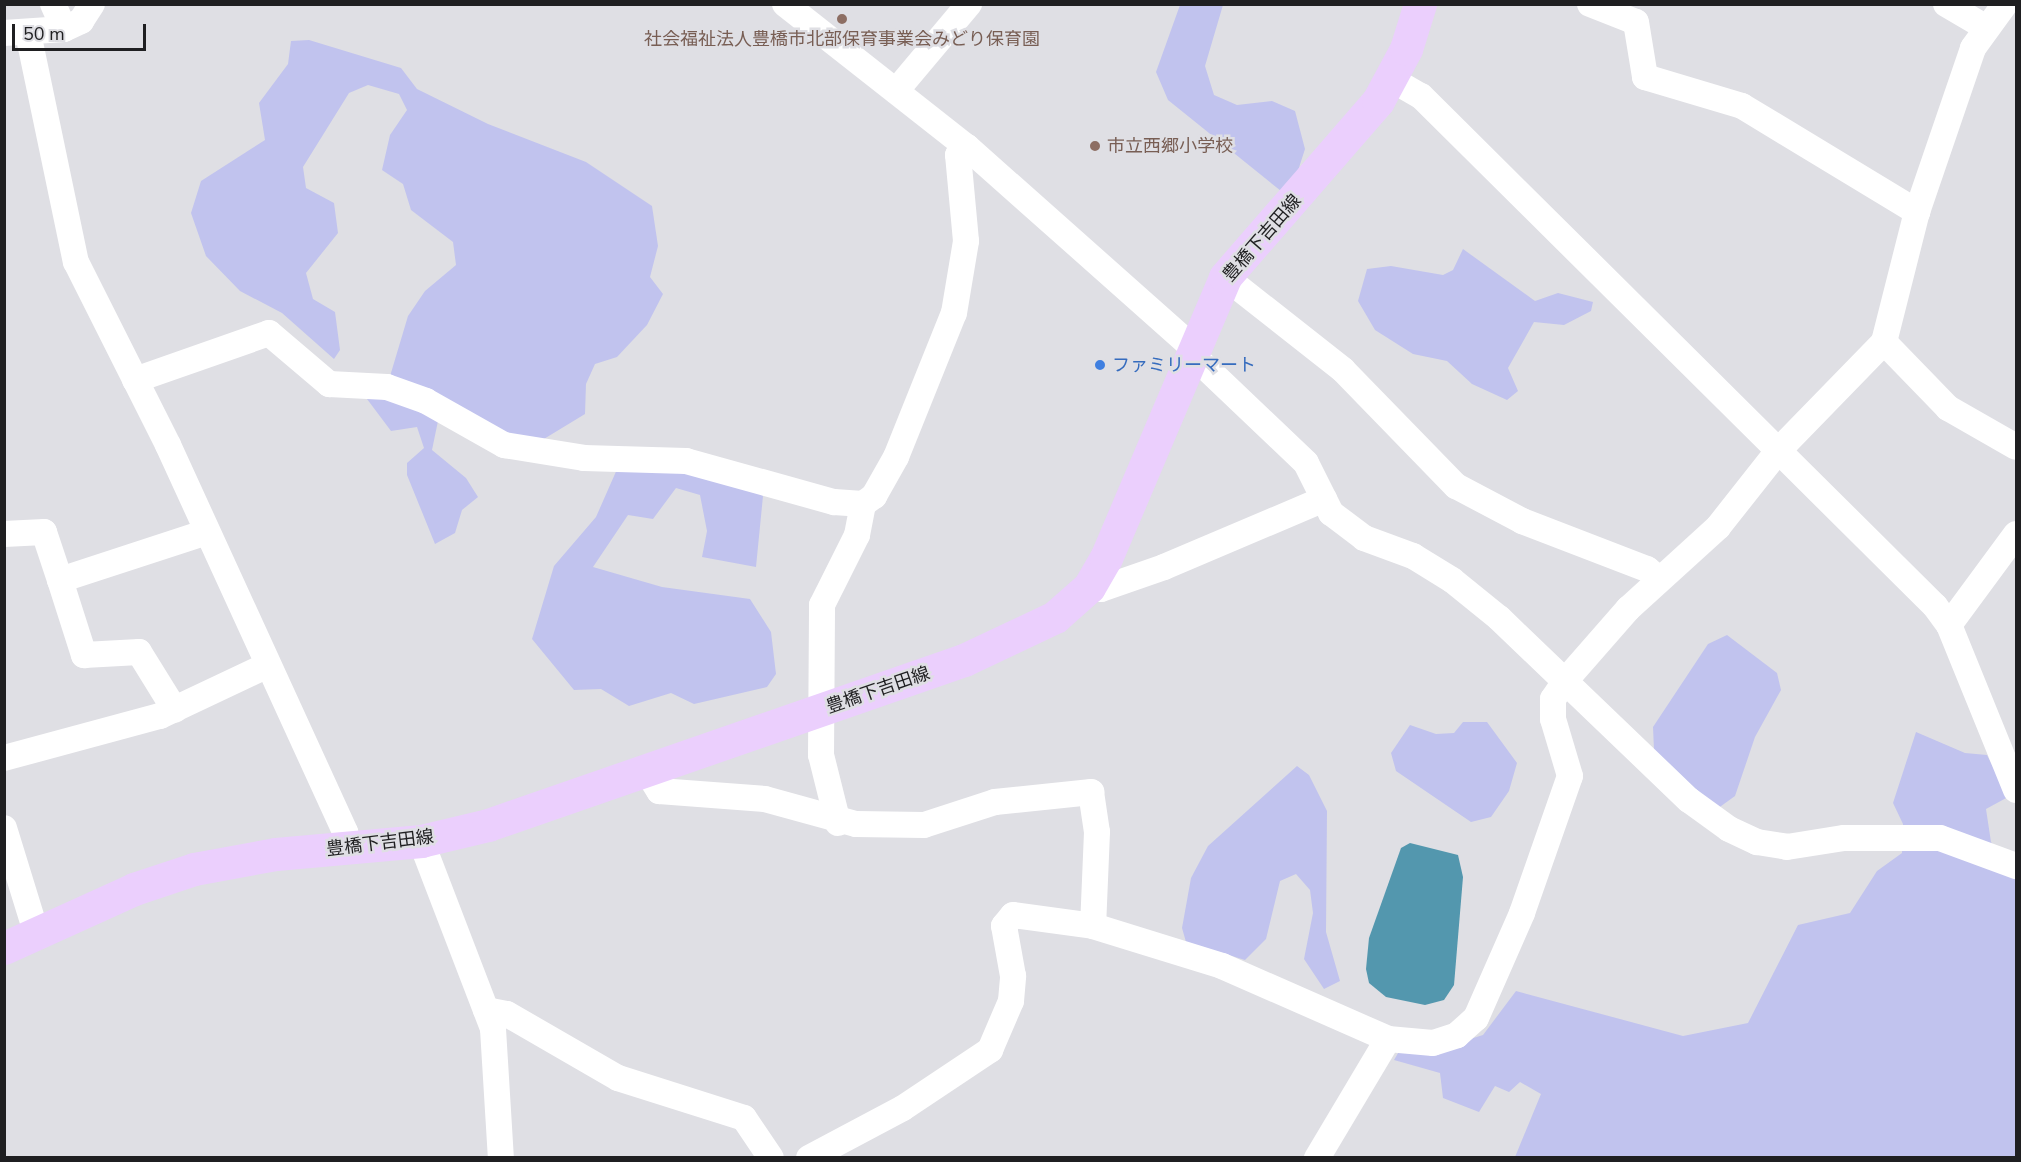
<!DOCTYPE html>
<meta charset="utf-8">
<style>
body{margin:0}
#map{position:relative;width:2021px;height:1162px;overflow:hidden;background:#dfdfe4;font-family:"Nunito Sans","Noto Sans JP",sans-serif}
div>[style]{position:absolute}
.green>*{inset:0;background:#c1c3ee}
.water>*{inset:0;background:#5397ae}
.minor>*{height:26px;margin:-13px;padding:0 13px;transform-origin:13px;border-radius:13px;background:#fff}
.major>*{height:33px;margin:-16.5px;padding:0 16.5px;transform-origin:16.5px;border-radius:16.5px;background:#ebcffd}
.dots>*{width:16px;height:16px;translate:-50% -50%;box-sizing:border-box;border:3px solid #dfdfe4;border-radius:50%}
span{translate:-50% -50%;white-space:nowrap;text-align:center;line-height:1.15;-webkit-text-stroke:5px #dfdfe4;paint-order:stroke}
.education-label{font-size:18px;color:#785e54}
.left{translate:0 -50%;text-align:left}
.street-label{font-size:18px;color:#1f1f21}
.shop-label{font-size:18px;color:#366cbe}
.frame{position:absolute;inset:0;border:6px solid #1f1f21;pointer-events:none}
.scale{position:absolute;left:12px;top:24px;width:134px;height:27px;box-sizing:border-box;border:3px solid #1f1f21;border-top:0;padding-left:8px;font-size:18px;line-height:21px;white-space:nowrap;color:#1f1f21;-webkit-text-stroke:4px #dfdfe4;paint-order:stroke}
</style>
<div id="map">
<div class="green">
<i style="clip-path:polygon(1180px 5px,1223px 5px,1205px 66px,1214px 95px,1237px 105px,1272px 101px,1295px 111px,1305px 149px,1294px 183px,1281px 191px,1168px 100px,1156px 72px)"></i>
<i style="clip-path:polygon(309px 40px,401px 68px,417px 89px,488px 124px,586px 162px,652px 206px,658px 246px,650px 277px,663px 294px,647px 325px,617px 357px,595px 364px,586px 384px,585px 414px,534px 445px,496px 434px,471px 412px,453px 406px,438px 421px,432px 450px,466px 478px,478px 497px,462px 510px,455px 533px,435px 544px,407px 475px,407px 463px,424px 448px,417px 427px,391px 431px,364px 395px,385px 393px,408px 316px,425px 291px,456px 265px,453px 242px,411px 210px,403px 184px,382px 170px,390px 135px,407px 110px,399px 94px,368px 85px,349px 93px,303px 167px,306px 188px,334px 203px,338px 233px,306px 273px,313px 299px,335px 312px,340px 350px,334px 359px,282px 313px,240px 291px,206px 256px,191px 213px,201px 181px,265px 140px,259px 103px,288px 64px,291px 41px)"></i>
<i style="clip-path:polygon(1463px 249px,1535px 301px,1558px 293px,1593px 302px,1591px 311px,1564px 325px,1534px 322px,1508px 368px,1518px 391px,1507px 400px,1472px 384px,1447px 361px,1413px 354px,1375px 330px,1358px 301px,1367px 269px,1391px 266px,1443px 275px,1453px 270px)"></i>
<i style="clip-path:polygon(618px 467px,683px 468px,739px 482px,763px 496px,756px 567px,702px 557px,707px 531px,700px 495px,676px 488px,653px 519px,628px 515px,593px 567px,662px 587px,750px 599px,771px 632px,776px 674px,767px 687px,694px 704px,671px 693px,629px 706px,601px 689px,574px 690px,532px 639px,554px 566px,596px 517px)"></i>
<i style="clip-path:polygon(1727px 635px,1777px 673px,1781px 690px,1755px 737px,1735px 796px,1717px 809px,1654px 750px,1653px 727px,1708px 644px)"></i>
<i style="clip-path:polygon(1463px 722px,1487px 722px,1517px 763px,1509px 791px,1491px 817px,1471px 822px,1396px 771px,1391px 753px,1410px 725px,1436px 734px,1454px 733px)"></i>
<i style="clip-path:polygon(1916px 732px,1965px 753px,1987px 755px,2008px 797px,1986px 809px,1991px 842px,2016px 880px,2016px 1157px,1515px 1157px,1541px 1094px,1520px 1082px,1509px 1092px,1495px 1086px,1479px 1112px,1443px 1098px,1440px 1073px,1394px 1060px,1401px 1048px,1438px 1049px,1483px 1035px,1516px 991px,1683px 1036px,1748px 1023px,1798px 925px,1850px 913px,1877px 871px,1902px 853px,1903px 824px,1893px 803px)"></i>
<i style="clip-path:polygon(1297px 766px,1309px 775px,1327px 811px,1326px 932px,1340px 981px,1324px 989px,1304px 959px,1313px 913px,1310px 890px,1296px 874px,1280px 881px,1266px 939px,1245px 960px,1186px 942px,1182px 928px,1191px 878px,1208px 846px)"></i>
</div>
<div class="water">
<i style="clip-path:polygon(1410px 843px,1458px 855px,1463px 877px,1454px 985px,1444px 1000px,1425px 1005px,1386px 997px,1369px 983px,1366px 969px,1369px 938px,1401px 848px)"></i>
</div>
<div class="minor">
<i style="left:53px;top:4px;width:27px;rotate:66deg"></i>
<i style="left:785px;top:4px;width:231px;rotate:38.2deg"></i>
<i style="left:967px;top:147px;width:300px;rotate:41.6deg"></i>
<i style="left:1191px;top:346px;width:16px;rotate:63deg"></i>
<i style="left:1198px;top:360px;width:149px;rotate:43.6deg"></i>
<i style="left:1306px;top:463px;width:56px;rotate:63.4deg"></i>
<i style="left:1331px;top:513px;width:41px;rotate:37.1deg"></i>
<i style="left:1364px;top:538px;width:52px;rotate:20.2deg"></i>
<i style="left:1413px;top:556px;width:46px;rotate:31.6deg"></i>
<i style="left:1452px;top:580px;width:60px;rotate:39deg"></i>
<i style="left:1499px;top:618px;width:263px;rotate:43.8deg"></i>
<i style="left:1689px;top:800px;width:49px;rotate:35.9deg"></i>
<i style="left:1729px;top:829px;width:31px;rotate:25deg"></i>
<i style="left:1757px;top:842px;width:30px;rotate:9deg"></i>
<i style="left:1787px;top:847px;width:58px;rotate:-9deg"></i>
<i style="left:1844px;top:838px;width:96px"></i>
<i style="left:1940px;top:838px;width:81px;rotate:20.2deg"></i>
<i style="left:1590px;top:4px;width:49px;rotate:21.4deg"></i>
<i style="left:1636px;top:22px;width:56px;rotate:80.7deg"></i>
<i style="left:1645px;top:77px;width:101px;rotate:16.6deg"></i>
<i style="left:1742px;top:106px;width:205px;rotate:31.2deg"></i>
<i style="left:1946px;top:4px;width:45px;rotate:30.5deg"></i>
<i style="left:4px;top:33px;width:60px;rotate:-3.8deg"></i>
<i style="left:64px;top:29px;width:19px;rotate:-25deg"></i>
<i style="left:81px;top:21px;width:20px;rotate:-57deg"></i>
<i style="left:28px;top:33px;width:234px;rotate:78.2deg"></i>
<i style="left:76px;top:262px;width:205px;rotate:63.3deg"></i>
<i style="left:168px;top:445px;width:426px;rotate:65.4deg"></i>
<i style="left:345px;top:832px;width:16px;rotate:86deg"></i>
<i style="left:1391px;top:79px;width:34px;rotate:30deg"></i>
<i style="left:1421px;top:96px;width:724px;rotate:44.78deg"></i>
<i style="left:1935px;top:606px;width:24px;rotate:54deg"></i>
<i style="left:1949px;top:625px;width:178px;rotate:67.9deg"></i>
<i style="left:896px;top:91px;width:114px;rotate:-50deg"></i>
<i style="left:1225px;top:277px;width:150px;rotate:38.2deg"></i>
<i style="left:1343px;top:370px;width:162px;rotate:45.8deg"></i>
<i style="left:1456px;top:486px;width:75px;rotate:27.9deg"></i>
<i style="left:1522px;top:521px;width:134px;rotate:21deg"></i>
<i style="left:1647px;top:569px;width:16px;rotate:40deg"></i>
<i style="left:1884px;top:342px;width:92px;rotate:45.9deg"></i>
<i style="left:1948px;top:408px;width:78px;rotate:29.8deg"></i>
<i style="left:135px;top:380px;width:142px;rotate:-19.3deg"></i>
<i style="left:269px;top:333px;width:79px;rotate:40.4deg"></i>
<i style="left:329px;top:384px;width:58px;rotate:3deg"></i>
<i style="left:387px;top:387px;width:41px;rotate:19.7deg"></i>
<i style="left:426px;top:401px;width:90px;rotate:29.4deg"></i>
<i style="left:504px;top:445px;width:81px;rotate:9.2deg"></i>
<i style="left:584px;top:458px;width:102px;rotate:1.7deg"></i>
<i style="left:686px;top:461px;width:154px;rotate:15.5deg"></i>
<i style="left:834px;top:502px;width:29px;rotate:4deg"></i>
<i style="left:4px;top:534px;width:40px;rotate:-2.9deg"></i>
<i style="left:44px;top:532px;width:51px;rotate:71.6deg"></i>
<i style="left:60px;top:580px;width:155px;rotate:-18.1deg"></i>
<i style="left:60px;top:580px;width:79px;rotate:72.3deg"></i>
<i style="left:84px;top:655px;width:55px;rotate:-3.1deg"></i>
<i style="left:139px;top:652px;width:68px;rotate:58.2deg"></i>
<i style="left:1089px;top:587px;width:12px;rotate:9deg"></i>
<i style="left:1101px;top:589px;width:67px;rotate:-19.2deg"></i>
<i style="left:1164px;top:567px;width:174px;rotate:-23deg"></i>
<i style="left:1949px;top:625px;width:113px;rotate:-53.6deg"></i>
<i style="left:4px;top:758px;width:162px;rotate:-15.1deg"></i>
<i style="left:160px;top:716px;width:117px;rotate:-25.3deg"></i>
<i style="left:646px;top:770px;width:25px;rotate:58deg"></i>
<i style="left:659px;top:791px;width:106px;rotate:4.3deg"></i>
<i style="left:765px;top:799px;width:94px;rotate:15.4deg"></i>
<i style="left:856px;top:824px;width:68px;rotate:0.8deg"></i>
<i style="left:924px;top:825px;width:75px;rotate:-17.9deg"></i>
<i style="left:995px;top:802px;width:97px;rotate:-5.9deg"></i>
<i style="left:1091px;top:792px;width:40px;rotate:81.5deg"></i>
<i style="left:1097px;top:832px;width:94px;rotate:92.4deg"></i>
<i style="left:838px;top:823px;width:70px;rotate:-104deg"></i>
<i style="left:821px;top:755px;width:150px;rotate:-89.6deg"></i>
<i style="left:822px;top:605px;width:78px;rotate:-63.4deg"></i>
<i style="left:857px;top:535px;width:32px;rotate:-79deg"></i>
<i style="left:863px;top:504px;width:14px;rotate:-36deg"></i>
<i style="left:874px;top:496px;width:45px;rotate:-60.6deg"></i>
<i style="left:896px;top:457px;width:155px;rotate:-68.1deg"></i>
<i style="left:954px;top:313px;width:73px;rotate:-80.5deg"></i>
<i style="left:966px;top:241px;width:86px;rotate:-95.3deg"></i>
<i style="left:958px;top:155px;width:12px;rotate:-42deg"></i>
<i style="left:4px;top:828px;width:112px;rotate:72.9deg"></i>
<i style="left:421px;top:841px;width:201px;rotate:69deg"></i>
<i style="left:493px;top:1029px;width:129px;rotate:86.5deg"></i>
<i style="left:486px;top:1010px;width:21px;rotate:11deg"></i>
<i style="left:507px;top:1014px;width:128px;rotate:30deg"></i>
<i style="left:618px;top:1078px;width:132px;rotate:17.6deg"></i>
<i style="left:744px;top:1118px;width:48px;rotate:56deg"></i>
<i style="left:1388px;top:1039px;width:45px;rotate:5.1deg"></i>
<i style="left:1433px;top:1043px;width:25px;rotate:-18deg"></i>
<i style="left:1457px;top:1035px;width:25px;rotate:-42deg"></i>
<i style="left:1476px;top:1018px;width:115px;rotate:-66.3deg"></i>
<i style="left:1522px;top:913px;width:145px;rotate:-70.7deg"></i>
<i style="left:1570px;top:776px;width:59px;rotate:-106.6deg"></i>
<i style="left:1553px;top:719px;width:20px;rotate:-90deg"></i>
<i style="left:1553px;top:699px;width:22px;rotate:-56deg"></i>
<i style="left:1565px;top:681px;width:96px;rotate:-48.8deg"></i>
<i style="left:1628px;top:609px;width:122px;rotate:-42.3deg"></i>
<i style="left:1718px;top:527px;width:97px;rotate:-51.7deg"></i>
<i style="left:1778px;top:451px;width:152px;rotate:-45.8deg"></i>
<i style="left:1884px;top:342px;width:134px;rotate:-75.8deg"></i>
<i style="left:1917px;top:212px;width:173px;rotate:-71.1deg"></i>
<i style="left:1973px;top:48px;width:54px;rotate:-54deg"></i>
<i style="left:809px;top:1158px;width:106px;rotate:-28deg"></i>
<i style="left:903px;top:1108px;width:105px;rotate:-33.7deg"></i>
<i style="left:990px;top:1050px;width:53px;rotate:-66.8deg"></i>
<i style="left:1011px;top:1001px;width:25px;rotate:-85deg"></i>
<i style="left:1013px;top:976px;width:51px;rotate:-100.2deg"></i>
<i style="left:1004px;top:926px;width:14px;rotate:-51deg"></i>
<i style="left:1013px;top:915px;width:81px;rotate:7.8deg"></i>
<i style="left:1093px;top:926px;width:135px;rotate:17.2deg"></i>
<i style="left:1222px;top:966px;width:181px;rotate:23.7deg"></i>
<i style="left:1388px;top:1039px;width:139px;rotate:120.8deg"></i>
</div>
<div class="major">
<i style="left:4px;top:948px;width:143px;rotate:-24.4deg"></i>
<i style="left:134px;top:889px;width:63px;rotate:-18.4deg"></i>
<i style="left:194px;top:869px;width:83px;rotate:-10.4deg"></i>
<i style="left:276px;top:854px;width:146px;rotate:-5.1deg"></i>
<i style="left:421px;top:841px;width:69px;rotate:-13.4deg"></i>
<i style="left:488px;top:825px;width:504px;rotate:-19.12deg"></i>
<i style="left:964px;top:660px;width:101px;rotate:-25.3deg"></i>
<i style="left:1055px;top:617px;width:45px;rotate:-41.4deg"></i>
<i style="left:1089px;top:587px;width:34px;rotate:-60deg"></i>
<i style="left:1106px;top:558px;width:305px;rotate:-67deg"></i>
<i style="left:1225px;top:277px;width:233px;rotate:-49deg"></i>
<i style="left:1378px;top:101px;width:59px;rotate:-61.7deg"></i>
<i style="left:1406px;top:49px;width:47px;rotate:-72.7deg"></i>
</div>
<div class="dots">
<i style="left:842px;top:19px;background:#8d6e63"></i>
<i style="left:1095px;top:146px;background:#8d6e63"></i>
<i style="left:1100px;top:365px;background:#3f7fe0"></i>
</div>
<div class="education-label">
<span style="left:842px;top:39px">社会福祉法人豊橋市北部保育事業会みどり保育園</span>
<span class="left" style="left:1107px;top:146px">市立西郷小学校</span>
</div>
<div class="street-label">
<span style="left:1262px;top:238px;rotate:-49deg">豊橋下吉田線</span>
<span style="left:878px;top:690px;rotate:-19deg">豊橋下吉田線</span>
<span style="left:380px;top:843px;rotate:-7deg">豊橋下吉田線</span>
</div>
<div class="shop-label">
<span class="left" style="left:1112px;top:365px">ファミリーマート</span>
</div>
<div class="frame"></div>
<div class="scale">50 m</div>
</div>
